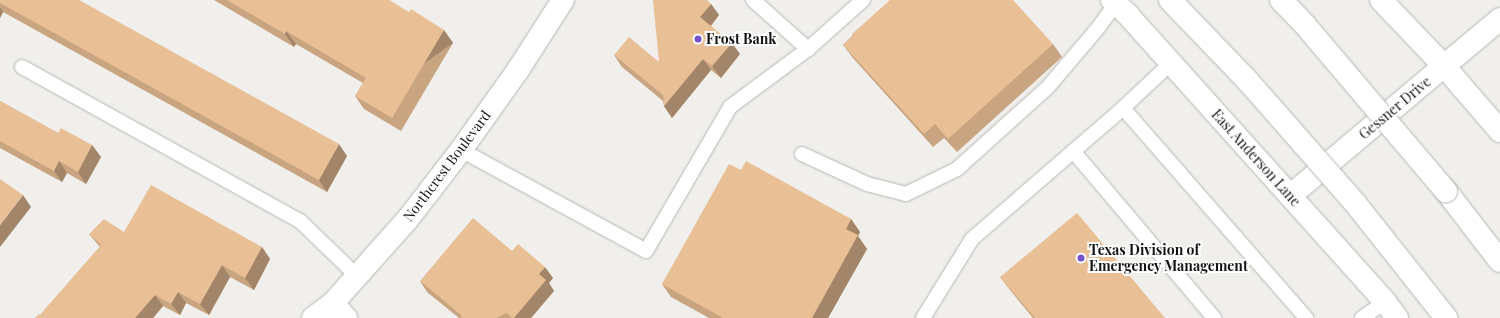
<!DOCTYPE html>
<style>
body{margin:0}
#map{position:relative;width:1500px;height:318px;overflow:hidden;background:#f0efec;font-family:"Playfair Display",serif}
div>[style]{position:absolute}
.roads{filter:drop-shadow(0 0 1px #b6b6b3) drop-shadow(0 0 1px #b6b6b3)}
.lane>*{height:14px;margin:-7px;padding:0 7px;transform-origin:7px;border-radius:7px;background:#fff}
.street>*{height:22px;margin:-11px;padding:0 11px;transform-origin:11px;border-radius:11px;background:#fff}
.secondary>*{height:22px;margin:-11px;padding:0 11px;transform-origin:11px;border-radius:11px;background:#fff}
.highway>*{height:22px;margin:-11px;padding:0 11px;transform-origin:11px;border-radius:11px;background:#fff}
.bridges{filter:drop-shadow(0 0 1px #b6b6b3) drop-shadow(0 0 1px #b6b6b3)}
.highway-bridge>*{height:22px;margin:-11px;padding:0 11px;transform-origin:11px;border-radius:11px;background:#fff}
.wall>*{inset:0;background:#c8a481}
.shaded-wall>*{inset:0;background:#a38669;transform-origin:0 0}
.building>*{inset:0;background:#e9bf96}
.dots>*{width:11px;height:11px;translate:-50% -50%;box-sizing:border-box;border:2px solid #fff;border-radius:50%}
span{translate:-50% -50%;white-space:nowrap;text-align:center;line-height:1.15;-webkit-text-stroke:4px #fff;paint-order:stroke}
.poi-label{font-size:14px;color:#131312;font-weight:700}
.left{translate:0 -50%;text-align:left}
.street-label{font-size:14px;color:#131312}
</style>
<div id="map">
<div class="roads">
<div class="lane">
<i style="left:753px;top:0;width:74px;rotate:41.7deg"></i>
<i style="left:808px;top:49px;width:74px;rotate:-41.7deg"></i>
<i style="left:22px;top:67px;width:318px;rotate:29deg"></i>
<i style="left:300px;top:221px;width:79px;rotate:44deg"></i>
<i style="left:1123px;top:108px;width:279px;rotate:48.9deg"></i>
<i style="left:461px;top:150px;width:211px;rotate:28.6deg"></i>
<i style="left:646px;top:251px;width:167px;rotate:-59.7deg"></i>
<i style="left:730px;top:107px;width:97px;rotate:-36.6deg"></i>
<i style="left:1073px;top:151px;width:219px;rotate:49.8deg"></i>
<i style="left:802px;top:154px;width:72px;rotate:24.8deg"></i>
<i style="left:867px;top:184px;width:40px;rotate:14.4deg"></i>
<i style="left:906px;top:194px;width:57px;rotate:-26.1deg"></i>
<i style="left:957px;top:169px;width:122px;rotate:-42deg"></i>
<i style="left:1048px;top:87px;width:77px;rotate:-49.7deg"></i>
<i style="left:1098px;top:28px;width:31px;rotate:-54deg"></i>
<i style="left:923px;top:318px;width:93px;rotate:-58.2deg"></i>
<i style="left:972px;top:239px;width:200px;rotate:-40.9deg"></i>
<i style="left:1123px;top:108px;width:66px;rotate:-43.2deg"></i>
<i style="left:1362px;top:318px;width:28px;rotate:-35deg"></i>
</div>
<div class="street">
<i style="left:1444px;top:66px;width:73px;rotate:-40deg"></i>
<i style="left:333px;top:303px;width:20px;rotate:49deg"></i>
</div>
<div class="secondary">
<i style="left:1112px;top:0;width:21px;rotate:43deg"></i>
<i style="left:1127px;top:14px;width:387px;rotate:48.1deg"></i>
<i style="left:1385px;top:302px;width:20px;rotate:53deg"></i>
<i style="left:1381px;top:0;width:91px;rotate:46.3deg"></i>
<i style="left:1444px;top:66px;width:86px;rotate:49.3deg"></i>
<i style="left:1290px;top:196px;width:202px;rotate:-40.2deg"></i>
<i style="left:313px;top:318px;width:25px;rotate:-37deg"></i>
<i style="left:333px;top:303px;width:111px;rotate:-48.3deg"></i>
<i style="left:407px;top:220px;width:39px;rotate:-52deg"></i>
<i style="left:431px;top:189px;width:49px;rotate:-52.4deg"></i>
<i style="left:461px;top:150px;width:98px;rotate:-54.5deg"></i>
<i style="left:518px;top:70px;width:83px;rotate:-57.3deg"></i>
</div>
<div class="highway">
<i style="left:1446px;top:191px;width:88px;rotate:52.4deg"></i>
</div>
</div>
<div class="bridges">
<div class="highway-bridge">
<i style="left:1170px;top:0;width:111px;rotate:46.1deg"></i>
<i style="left:1247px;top:80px;width:164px;rotate:48.7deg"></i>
<i style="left:1355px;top:203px;width:147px;rotate:51.6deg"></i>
<i style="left:1281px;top:0;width:35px;rotate:46deg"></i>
<i style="left:1305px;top:25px;width:218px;rotate:49.7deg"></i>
</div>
</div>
<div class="wall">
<i style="clip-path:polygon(0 0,347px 156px,327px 192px,3px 12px,0 18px)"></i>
<i style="clip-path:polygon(214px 0,389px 0,453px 43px,401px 131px,364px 109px,355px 96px,363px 83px,296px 44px,294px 47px)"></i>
<i style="clip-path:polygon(711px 4px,719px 15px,711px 26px,740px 54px,721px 78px,711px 70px,672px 118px,664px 106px,663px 101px,622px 67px,614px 55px,659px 62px)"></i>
<i style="clip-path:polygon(852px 34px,1053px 44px,1062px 57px,957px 152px,944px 138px,933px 147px,853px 58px,843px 45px,853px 35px)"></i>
<i style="clip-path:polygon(0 101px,58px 133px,92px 145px,101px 157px,86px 184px,67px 173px,62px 182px,0 148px)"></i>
<i style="clip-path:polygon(741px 170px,851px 219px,860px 232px,858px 236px,867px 249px,828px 318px,709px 318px,671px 297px,662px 284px)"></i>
<i style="clip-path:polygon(124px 232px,262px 247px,270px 259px,254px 290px,230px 277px,209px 315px,186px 303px,180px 315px,163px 306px,153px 318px,35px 318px,40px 315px,100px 247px,89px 234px)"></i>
<i style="clip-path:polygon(512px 251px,553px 278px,549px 283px,554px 291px,531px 318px,459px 318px,427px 292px,420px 281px)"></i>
<i style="clip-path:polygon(1000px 277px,1165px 318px,1033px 318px,1010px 290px)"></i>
</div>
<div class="shaded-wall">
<i style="clip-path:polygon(711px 4px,719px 15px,708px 29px,700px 17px)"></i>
<i style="clip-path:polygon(0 7px,3px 12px,0 18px)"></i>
<i style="left:444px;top:30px;width:16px;height:102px;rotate:55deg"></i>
<i style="clip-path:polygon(286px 31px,296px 44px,294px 47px,285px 34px)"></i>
<i style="clip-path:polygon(732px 43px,740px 54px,721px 78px,712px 66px)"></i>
<i style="clip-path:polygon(703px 59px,711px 70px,672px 118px,664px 106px)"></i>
<i style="clip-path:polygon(339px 144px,347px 156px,327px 192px,319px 180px)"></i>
<i style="clip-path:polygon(92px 145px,101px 157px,86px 184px,78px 172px)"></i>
<i style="clip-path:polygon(59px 161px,67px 173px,62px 182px,54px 171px)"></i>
<i style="clip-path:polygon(23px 195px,31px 207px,0 247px,0 225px)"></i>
<i style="clip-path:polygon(851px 219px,860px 232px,858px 236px,867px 249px,828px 318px,812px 318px,846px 229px)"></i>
<i style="clip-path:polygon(262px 247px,270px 259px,254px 290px,245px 278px)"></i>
<i style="clip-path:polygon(222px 265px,230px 277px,209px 315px,200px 304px)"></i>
<i style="clip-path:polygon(545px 267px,553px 278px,549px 283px,554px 291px,531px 318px,514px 318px,539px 274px)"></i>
<i style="clip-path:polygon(178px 292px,186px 303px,180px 315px,171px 304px)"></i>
<i style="clip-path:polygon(155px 295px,163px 306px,153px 318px,135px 318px)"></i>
</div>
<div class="building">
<i style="clip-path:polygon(0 0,79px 0,339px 144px,319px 180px,0 3px)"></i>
<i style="clip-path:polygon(227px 0,389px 0,409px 12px,411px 9px,444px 30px,392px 118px,355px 96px,366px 78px,286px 31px,285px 34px)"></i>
<i style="clip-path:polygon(653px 0,707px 0,711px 4px,700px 17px,732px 43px,712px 66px,703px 59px,664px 106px,663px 95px,614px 55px,629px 37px,659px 62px)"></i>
<i style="clip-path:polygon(890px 0,1013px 0,1053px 44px,948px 139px,935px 124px,924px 134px,843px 45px,854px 35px,852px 34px)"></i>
<i style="clip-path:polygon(0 101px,58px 133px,61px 128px,92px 145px,78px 172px,59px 161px,54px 171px,0 141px)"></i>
<i style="clip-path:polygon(746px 161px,851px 219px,846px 229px,858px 235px,812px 318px,723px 318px,662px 284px,729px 164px,741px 170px)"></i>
<i style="clip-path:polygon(0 179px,23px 195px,0 225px)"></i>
<i style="clip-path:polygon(151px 185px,262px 247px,245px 278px,222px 265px,200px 304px,178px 292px,171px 304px,155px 295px,135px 318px,35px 318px,39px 314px,40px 315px,101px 245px,89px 234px,104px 219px,124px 232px)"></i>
<i style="clip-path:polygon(1077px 213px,1165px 318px,1035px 318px,1000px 277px)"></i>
<i style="clip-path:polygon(473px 218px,512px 251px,518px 244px,545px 267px,539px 274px,546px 280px,514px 318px,512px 318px,507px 313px,496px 318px,462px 318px,461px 315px,420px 281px)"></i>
</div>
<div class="dots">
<i style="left:698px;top:39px;background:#7551ca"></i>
<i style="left:1081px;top:258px;background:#7551ca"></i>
</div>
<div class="poi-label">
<span class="left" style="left:706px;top:39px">Frost Bank</span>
<span class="left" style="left:1089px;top:258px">Texas Division of<br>Emergency Management</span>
</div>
<div class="street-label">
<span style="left:1395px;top:108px;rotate:-40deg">Gessner Drive</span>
<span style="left:1256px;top:158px;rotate:48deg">East Anderson Lane</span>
<span style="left:447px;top:166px;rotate:-53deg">Northcrest Boulevard</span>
</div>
</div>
